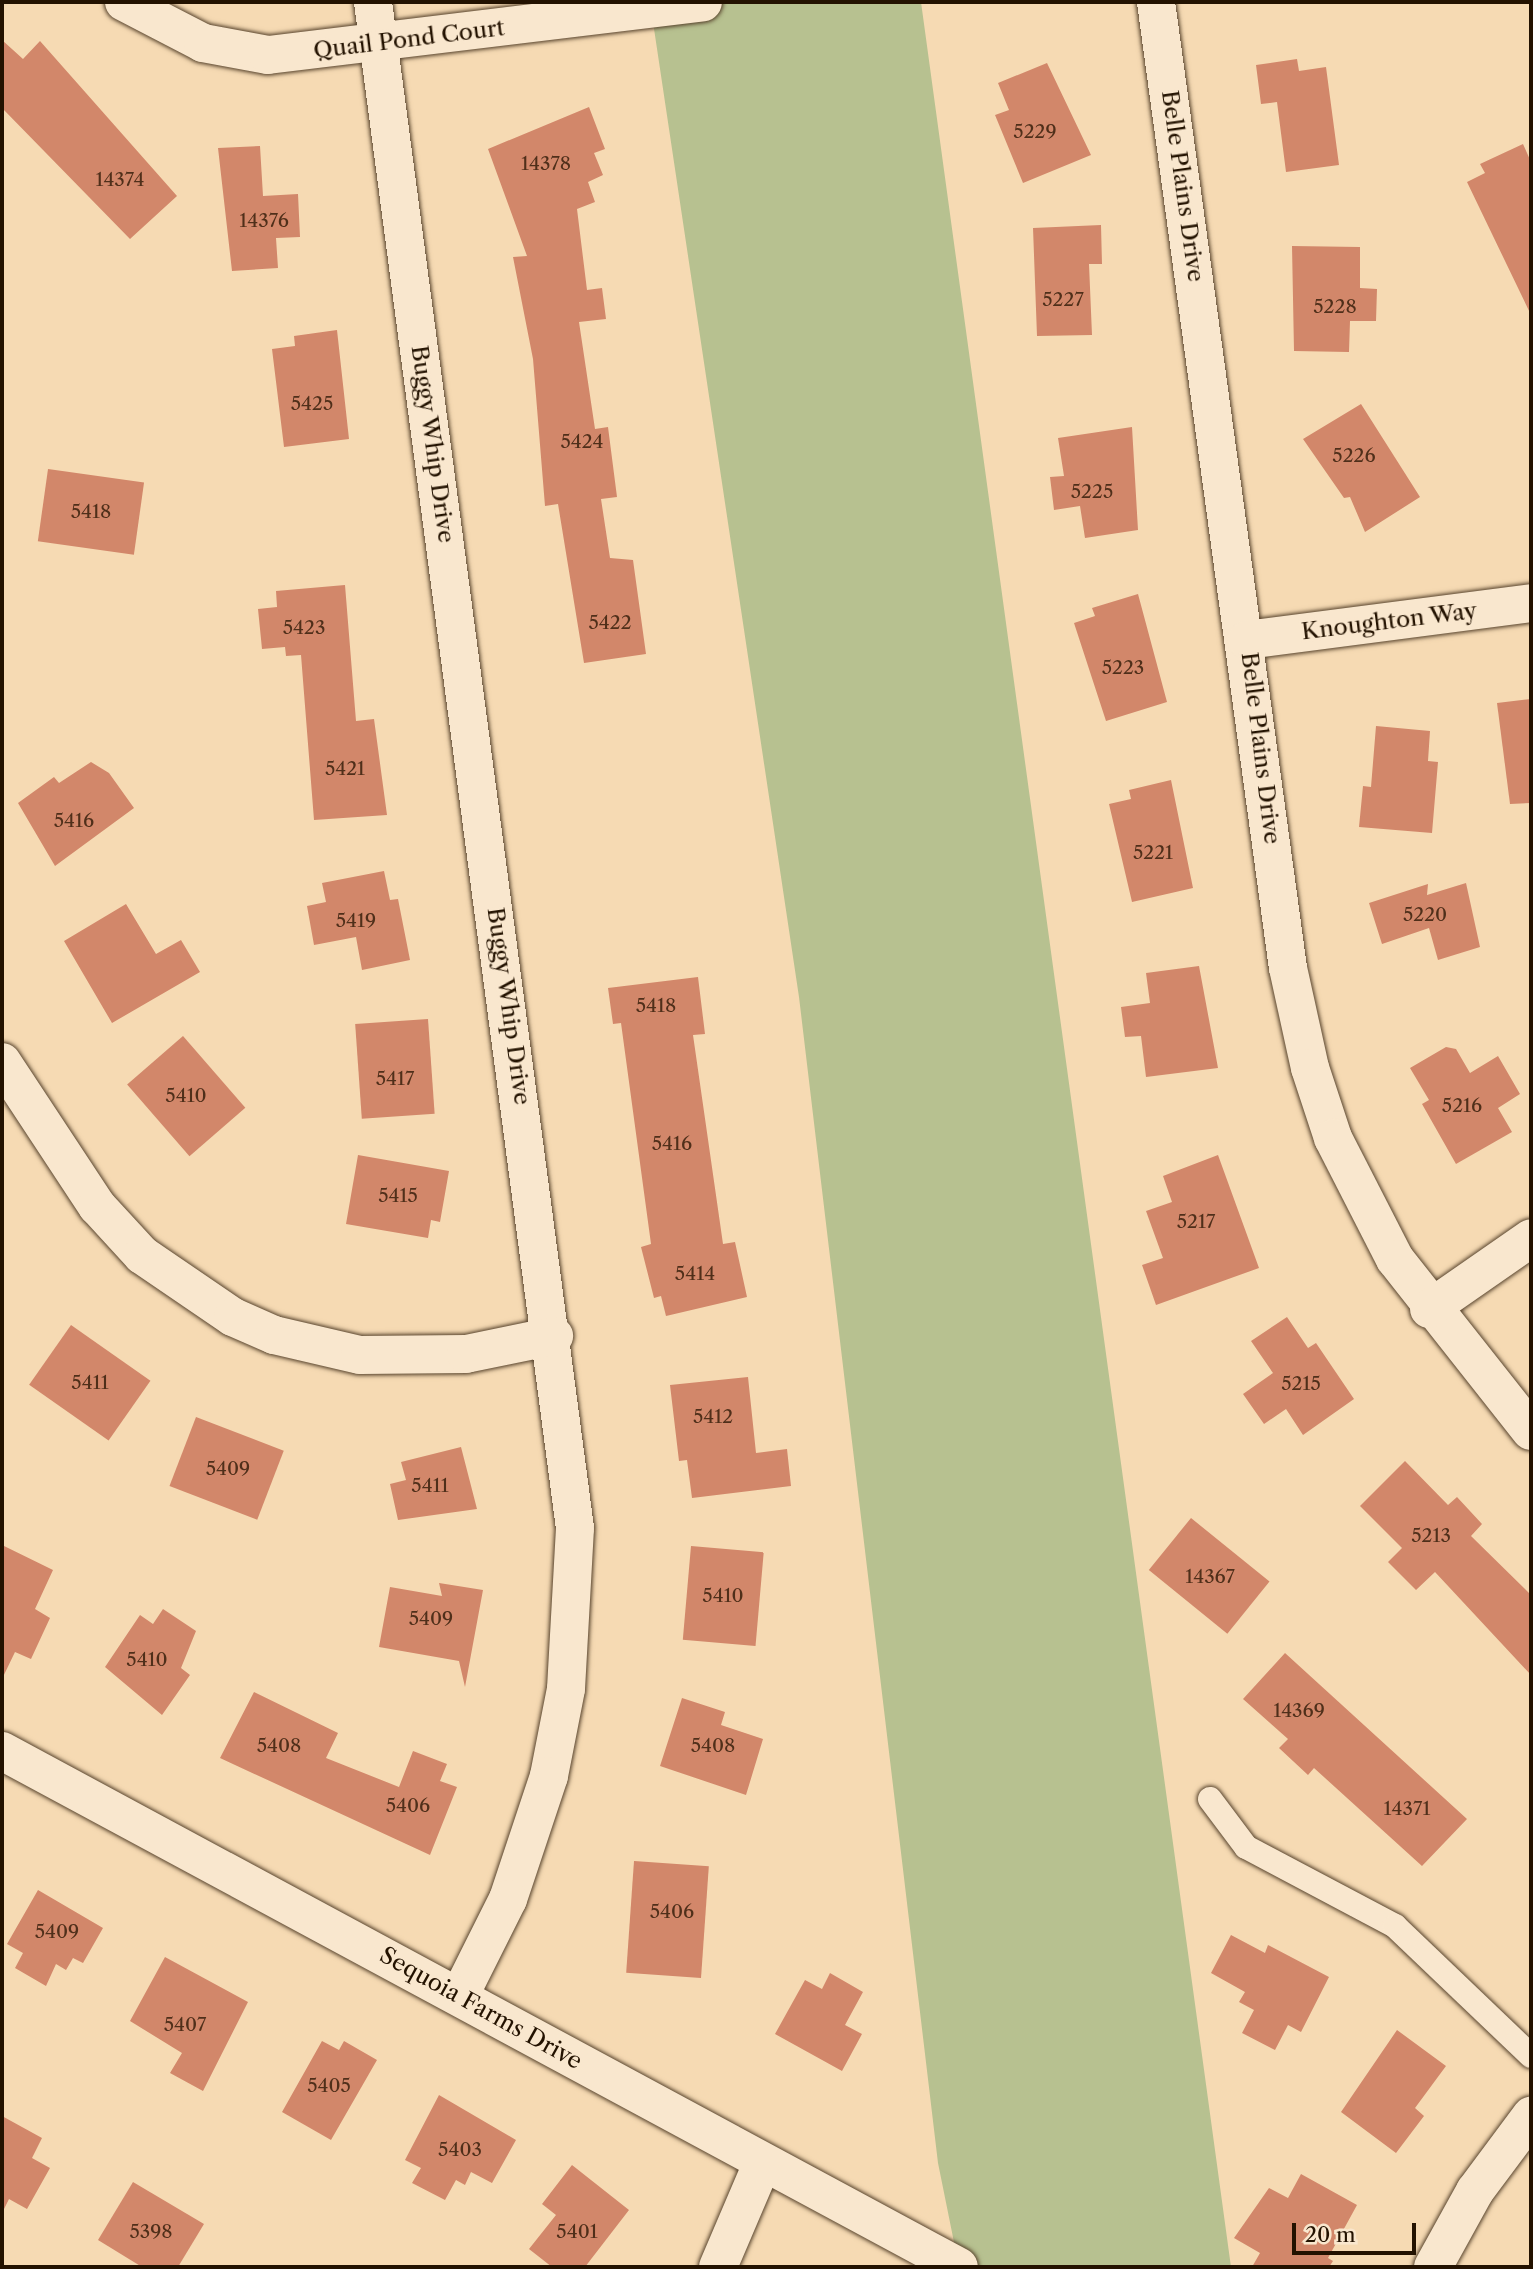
<!DOCTYPE html>
<style>
body{margin:0}
#map{position:relative;width:1533px;height:2269px;overflow:hidden;background:#f6dab3;font-family:"Libre Caslon Text",serif}
div>[style]{position:absolute}
.green>*{inset:0;background:#b7c190}
.building>*{inset:0;background:#d2876a;transform-origin:0 0}
.roads{filter:drop-shadow(0 0 2px #58442d) drop-shadow(0 0 2px #58442d)}
.lane>*{height:24px;margin:-12px;padding:0 12px;transform-origin:12px;border-radius:12px;background:#f9e7ce}
.street>*{height:38px;margin:-19px;padding:0 19px;transform-origin:19px;border-radius:19px;background:#f9e7ce}
.secondary>*{height:38px;margin:-19px;padding:0 19px;transform-origin:19px;border-radius:19px;background:#f9e7ce}
span{translate:-50% -50%;white-space:nowrap;text-align:center;line-height:1.15;-webkit-text-stroke:5px #f9e7ce;paint-order:stroke}
.number-label{font-size:19px;color:#4f2f1a}
.number-label span{-webkit-text-stroke-width:0}
.street-label{font-size:23px;color:#231200}
.frame{position:absolute;inset:0;border:4px solid #231200;pointer-events:none}
.scale{position:absolute;left:1292px;top:2223px;width:124px;height:32px;box-sizing:border-box;border:4px solid #231200;border-top:0;padding-left:9px;font-size:21px;line-height:24px;white-space:nowrap;color:#231200;-webkit-text-stroke:5px #f9e7ce;paint-order:stroke}
</style>
<div id="map">
<div class="green">
<i style="clip-path:polygon(650px 2px,921px 2px,1231px 2267px,959px 2267px,938px 2163px,799px 997px)"></i>
</div>
<div class="building">
<i style="clip-path:polygon(2px 40px,23px 59px,40px 41px,177px 196px,130px 239px,2px 108px)"></i>
<i style="clip-path:polygon(1297px 59px,1299px 71px,1326px 67px,1339px 165px,1286px 172px,1277px 102px,1261px 104px,1256px 65px)"></i>
<i style="clip-path:polygon(1047px 63px,1091px 155px,1023px 183px,995px 115px,1009px 110px,998px 83px)"></i>
<i style="clip-path:polygon(589px 107px,605px 149px,594px 153px,603px 175px,588px 182px,595px 202px,577px 209px,587px 290px,602px 288px,606px 319px,579px 322px,595px 429px,608px 427px,617px 497px,601px 499px,610px 558px,633px 560px,646px 654px,584px 663px,558px 504px,545px 506px,533px 359px,513px 257px,527px 256px,488px 149px)"></i>
<i style="clip-path:polygon(1523px 144px,1531px 162px,1531px 315px,1467px 182px,1485px 173px,1480px 164px)"></i>
<i style="clip-path:polygon(260px 146px,263px 196px,298px 194px,300px 237px,276px 238px,278px 268px,232px 271px,218px 148px)"></i>
<i style="clip-path:polygon(1101px 225px,1102px 264px,1089px 264px,1092px 335px,1037px 336px,1033px 228px)"></i>
<i style="clip-path:polygon(1292px 246px,1360px 247px,1360px 288px,1377px 289px,1376px 321px,1350px 321px,1349px 352px,1294px 351px)"></i>
<i style="clip-path:polygon(337px 330px,349px 439px,284px 447px,272px 349px,295px 346px,294px 336px)"></i>
<i style="clip-path:polygon(1361px 404px,1420px 497px,1365px 532px,1350px 497px,1344px 498px,1303px 439px)"></i>
<i style="clip-path:polygon(1132px 427px,1138px 530px,1085px 538px,1080px 506px,1054px 510px,1050px 477px,1064px 476px,1058px 438px)"></i>
<i style="left:48px;top:469px;width:97px;height:73px;rotate:8deg"></i>
<i style="clip-path:polygon(345px 585px,356px 721px,374px 719px,387px 815px,314px 820px,301px 655px,286px 656px,285px 647px,262px 649px,258px 609px,277px 607px,276px 591px)"></i>
<i style="clip-path:polygon(1138px 594px,1167px 702px,1106px 721px,1074px 623px,1095px 616px,1092px 608px)"></i>
<i style="clip-path:polygon(1531px 699px,1531px 803px,1510px 804px,1497px 703px)"></i>
<i style="clip-path:polygon(1376px 726px,1430px 731px,1428px 761px,1438px 762px,1432px 833px,1359px 827px,1363px 786px,1371px 787px)"></i>
<i style="clip-path:polygon(91px 762px,109px 773px,134px 808px,55px 866px,18px 803px,54px 777px,59px 783px)"></i>
<i style="clip-path:polygon(1171px 780px,1193px 888px,1132px 902px,1109px 804px,1131px 799px,1129px 790px)"></i>
<i style="clip-path:polygon(384px 871px,390px 900px,398px 899px,410px 960px,362px 970px,356px 937px,314px 945px,307px 906px,326px 902px,322px 883px)"></i>
<i style="clip-path:polygon(1466px 883px,1480px 947px,1438px 960px,1429px 928px,1382px 944px,1369px 903px,1428px 884px,1427px 895px)"></i>
<i style="clip-path:polygon(126px 904px,156px 954px,181px 940px,200px 972px,112px 1023px,64px 941px)"></i>
<i style="clip-path:polygon(1199px 966px,1218px 1068px,1146px 1077px,1141px 1036px,1125px 1037px,1121px 1007px,1150px 1003px,1146px 973px)"></i>
<i style="clip-path:polygon(698px 977px,705px 1034px,693px 1035px,723px 1244px,735px 1242px,747px 1297px,666px 1316px,661px 1296px,654px 1298px,641px 1247px,651px 1244px,621px 1023px,613px 1024px,608px 988px)"></i>
<i style="left:428px;top:1019px;width:95px;height:73px;rotate:86deg"></i>
<i style="left:183px;top:1036px;width:95px;height:74px;rotate:49deg"></i>
<i style="clip-path:polygon(1446px 1047px,1456px 1049px,1470px 1073px,1498px 1056px,1520px 1094px,1498px 1108px,1512px 1132px,1456px 1164px,1422px 1104px,1429px 1100px,1410px 1068px)"></i>
<i style="clip-path:polygon(358px 1155px,449px 1171px,440px 1222px,431px 1220px,428px 1238px,346px 1224px)"></i>
<i style="clip-path:polygon(1218px 1155px,1259px 1268px,1156px 1305px,1142px 1265px,1163px 1258px,1146px 1211px,1172px 1202px,1163px 1176px)"></i>
<i style="clip-path:polygon(1287px 1317px,1308px 1348px,1316px 1343px,1354px 1399px,1303px 1435px,1286px 1409px,1264px 1424px,1243px 1394px,1273px 1373px,1251px 1341px)"></i>
<i style="left:71px;top:1325px;width:97px;height:73px;rotate:35deg"></i>
<i style="clip-path:polygon(748px 1377px,756px 1453px,787px 1449px,791px 1486px,692px 1498px,687px 1460px,679px 1461px,670px 1385px)"></i>
<i style="left:196px;top:1417px;width:94px;height:74px;rotate:21deg"></i>
<i style="clip-path:polygon(461px 1447px,477px 1509px,398px 1520px,390px 1484px,406px 1480px,401px 1462px)"></i>
<i style="clip-path:polygon(1405px 1461px,1448px 1505px,1457px 1497px,1482px 1524px,1471px 1536px,1531px 1595px,1531px 1675px,1435px 1572px,1416px 1590px,1388px 1562px,1402px 1548px,1360px 1506px)"></i>
<i style="left:1191px;top:1518px;width:101px;height:67px;rotate:39deg"></i>
<i style="clip-path:polygon(2px 1545px,53px 1570px,35px 1609px,50px 1618px,31px 1659px,15px 1652px,2px 1679px)"></i>
<i style="left:691px;top:1546px;width:73px;height:94px;rotate:5deg"></i>
<i style="clip-path:polygon(439px 1583px,483px 1590px,465px 1687px,459px 1661px,379px 1647px,390px 1587px,442px 1596px)"></i>
<i style="clip-path:polygon(163px 1609px,196px 1631px,181px 1668px,190px 1675px,162px 1715px,105px 1667px,140px 1615px,153px 1624px)"></i>
<i style="clip-path:polygon(1285px 1653px,1467px 1819px,1422px 1866px,1314px 1768px,1308px 1775px,1279px 1748px,1288px 1739px,1243px 1699px)"></i>
<i style="clip-path:polygon(254px 1692px,338px 1733px,326px 1758px,399px 1787px,413px 1751px,447px 1764px,440px 1781px,457px 1787px,430px 1855px,220px 1758px)"></i>
<i style="clip-path:polygon(682px 1698px,725px 1712px,721px 1725px,763px 1739px,746px 1795px,660px 1766px)"></i>
<i style="left:634px;top:1861px;width:75px;height:112px;rotate:4deg"></i>
<i style="clip-path:polygon(38px 1890px,103px 1928px,83px 1963px,73px 1958px,66px 1970px,56px 1964px,46px 1986px,15px 1968px,23px 1953px,7px 1944px)"></i>
<i style="clip-path:polygon(1231px 1935px,1265px 1953px,1268px 1945px,1329px 1977px,1301px 2032px,1288px 2025px,1275px 2050px,1242px 2033px,1254px 2010px,1239px 2002px,1245px 1992px,1211px 1973px)"></i>
<i style="clip-path:polygon(165px 1957px,248px 2002px,203px 2091px,170px 2073px,182px 2053px,130px 2021px)"></i>
<i style="clip-path:polygon(830px 1973px,863px 1992px,845px 2025px,862px 2034px,842px 2071px,775px 2034px,805px 1980px,822px 1989px)"></i>
<i style="clip-path:polygon(1397px 2030px,1446px 2066px,1415px 2108px,1424px 2116px,1396px 2153px,1341px 2112px)"></i>
<i style="clip-path:polygon(322px 2041px,339px 2050px,344px 2041px,377px 2060px,331px 2140px,282px 2112px)"></i>
<i style="clip-path:polygon(439px 2095px,516px 2140px,492px 2183px,471px 2172px,465px 2185px,456px 2180px,445px 2200px,412px 2183px,421px 2168px,405px 2160px)"></i>
<i style="clip-path:polygon(2px 2116px,42px 2138px,32px 2158px,50px 2168px,27px 2209px,9px 2199px,2px 2213px)"></i>
<i style="clip-path:polygon(572px 2165px,629px 2210px,585px 2267px,552px 2267px,529px 2249px,556px 2215px,542px 2204px)"></i>
<i style="clip-path:polygon(1301px 2174px,1357px 2205px,1328px 2258px,1333px 2261px,1329px 2267px,1252px 2267px,1260px 2253px,1234px 2238px,1269px 2188px,1288px 2198px)"></i>
<i style="clip-path:polygon(133px 2182px,204px 2224px,178px 2267px,142px 2267px,98px 2240px)"></i>
</div>
<div class="roads">
<div class="lane">
<i style="left:1210px;top:1799px;width:60px;rotate:53.1deg"></i>
<i style="left:1246px;top:1847px;width:169px;rotate:27.9deg"></i>
<i style="left:1395px;top:1926px;width:188px;rotate:43.7deg"></i>
</div>
<div class="street">
<i style="left:124px;top:2px;width:89px;rotate:27.4deg"></i>
<i style="left:203px;top:43px;width:66px;rotate:10.5deg"></i>
<i style="left:268px;top:55px;width:438px;rotate:-6.9deg"></i>
<i style="left:373px;top:2px;width:1539px;rotate:82.46deg"></i>
<i style="left:575px;top:1528px;width:161px;rotate:93.2deg"></i>
<i style="left:566px;top:1689px;width:89px;rotate:101.1deg"></i>
<i style="left:549px;top:1776px;width:130px;rotate:108.4deg"></i>
<i style="left:508px;top:1899px;width:107px;rotate:116.6deg"></i>
<i style="left:1156px;top:2px;width:975px;rotate:82.22deg"></i>
<i style="left:1288px;top:968px;width:102px;rotate:77.6deg"></i>
<i style="left:1310px;top:1068px;width:74px;rotate:71.8deg"></i>
<i style="left:1333px;top:1138px;width:136px;rotate:62.9deg"></i>
<i style="left:1395px;top:1259px;width:219px;rotate:51.7deg"></i>
<i style="left:1247px;top:640px;width:286px;rotate:-7.4deg"></i>
<i style="left:2px;top:1062px;width:173px;rotate:56.6deg"></i>
<i style="left:97px;top:1206px;width:67px;rotate:47.4deg"></i>
<i style="left:142px;top:1255px;width:110px;rotate:34.3deg"></i>
<i style="left:233px;top:1317px;width:45px;rotate:23.7deg"></i>
<i style="left:274px;top:1335px;width:88px;rotate:13.1deg"></i>
<i style="left:360px;top:1355px;width:106px;rotate:-0.5deg"></i>
<i style="left:466px;top:1354px;width:90px;rotate:-11.6deg"></i>
<i style="left:1429px;top:1309px;width:124px;rotate:-34.8deg"></i>
<i style="left:718px;top:2267px;width:112px;rotate:-66.9deg"></i>
<i style="left:1433px;top:2267px;width:87px;rotate:-61.1deg"></i>
<i style="left:1475px;top:2191px;width:94px;rotate:-53.3deg"></i>
</div>
<div class="secondary">
<i style="left:2px;top:1751px;width:1087px;rotate:28.33deg"></i>
</div>
</div>
<div class="number-label">
<span style="left:1035px;top:132px">5229</span>
<span style="left:546px;top:164px">14378</span>
<span style="left:120px;top:180px">14374</span>
<span style="left:264px;top:221px">14376</span>
<span style="left:1063px;top:300px">5227</span>
<span style="left:1335px;top:307px">5228</span>
<span style="left:312px;top:404px">5425</span>
<span style="left:582px;top:442px">5424</span>
<span style="left:1354px;top:456px">5226</span>
<span style="left:1092px;top:492px">5225</span>
<span style="left:91px;top:512px">5418</span>
<span style="left:610px;top:623px">5422</span>
<span style="left:304px;top:628px">5423</span>
<span style="left:1123px;top:668px">5223</span>
<span style="left:345px;top:769px">5421</span>
<span style="left:74px;top:821px">5416</span>
<span style="left:1153px;top:853px">5221</span>
<span style="left:1425px;top:915px">5220</span>
<span style="left:356px;top:921px">5419</span>
<span style="left:656px;top:1006px">5418</span>
<span style="left:395px;top:1079px">5417</span>
<span style="left:186px;top:1096px">5410</span>
<span style="left:1462px;top:1106px">5216</span>
<span style="left:672px;top:1144px">5416</span>
<span style="left:398px;top:1196px">5415</span>
<span style="left:1196px;top:1222px">5217</span>
<span style="left:695px;top:1274px">5414</span>
<span style="left:90px;top:1383px">5411</span>
<span style="left:1301px;top:1384px">5215</span>
<span style="left:713px;top:1417px">5412</span>
<span style="left:228px;top:1469px">5409</span>
<span style="left:430px;top:1486px">5411</span>
<span style="left:1431px;top:1536px">5213</span>
<span style="left:1210px;top:1577px">14367</span>
<span style="left:723px;top:1596px">5410</span>
<span style="left:431px;top:1619px">5409</span>
<span style="left:147px;top:1660px">5410</span>
<span style="left:1299px;top:1711px">14369</span>
<span style="left:279px;top:1746px">5408</span>
<span style="left:713px;top:1746px">5408</span>
<span style="left:408px;top:1806px">5406</span>
<span style="left:1407px;top:1809px">14371</span>
<span style="left:672px;top:1912px">5406</span>
<span style="left:57px;top:1932px">5409</span>
<span style="left:185px;top:2025px">5407</span>
<span style="left:329px;top:2086px">5405</span>
<span style="left:460px;top:2150px">5403</span>
<span style="left:151px;top:2232px">5398</span>
<span style="left:577px;top:2232px">5401</span>
</div>
<div class="street-label">
<span style="left:409px;top:39px;rotate:-7deg">Quail Pond Court</span>
<span style="left:1183px;top:186px;rotate:82deg">Belle Plains Drive</span>
<span style="left:433px;top:444px;rotate:82deg">Buggy Whip Drive</span>
<span style="left:1389px;top:621px;rotate:-7deg">Knoughton Way</span>
<span style="left:1261px;top:748px;rotate:83deg">Belle Plains Drive</span>
<span style="left:509px;top:1006px;rotate:82deg">Buggy Whip Drive</span>
<span style="left:481px;top:2008px;rotate:29deg">Sequoia Farms Drive</span>
</div>
<div class="frame"></div>
<div class="scale">20 m</div>
</div>
